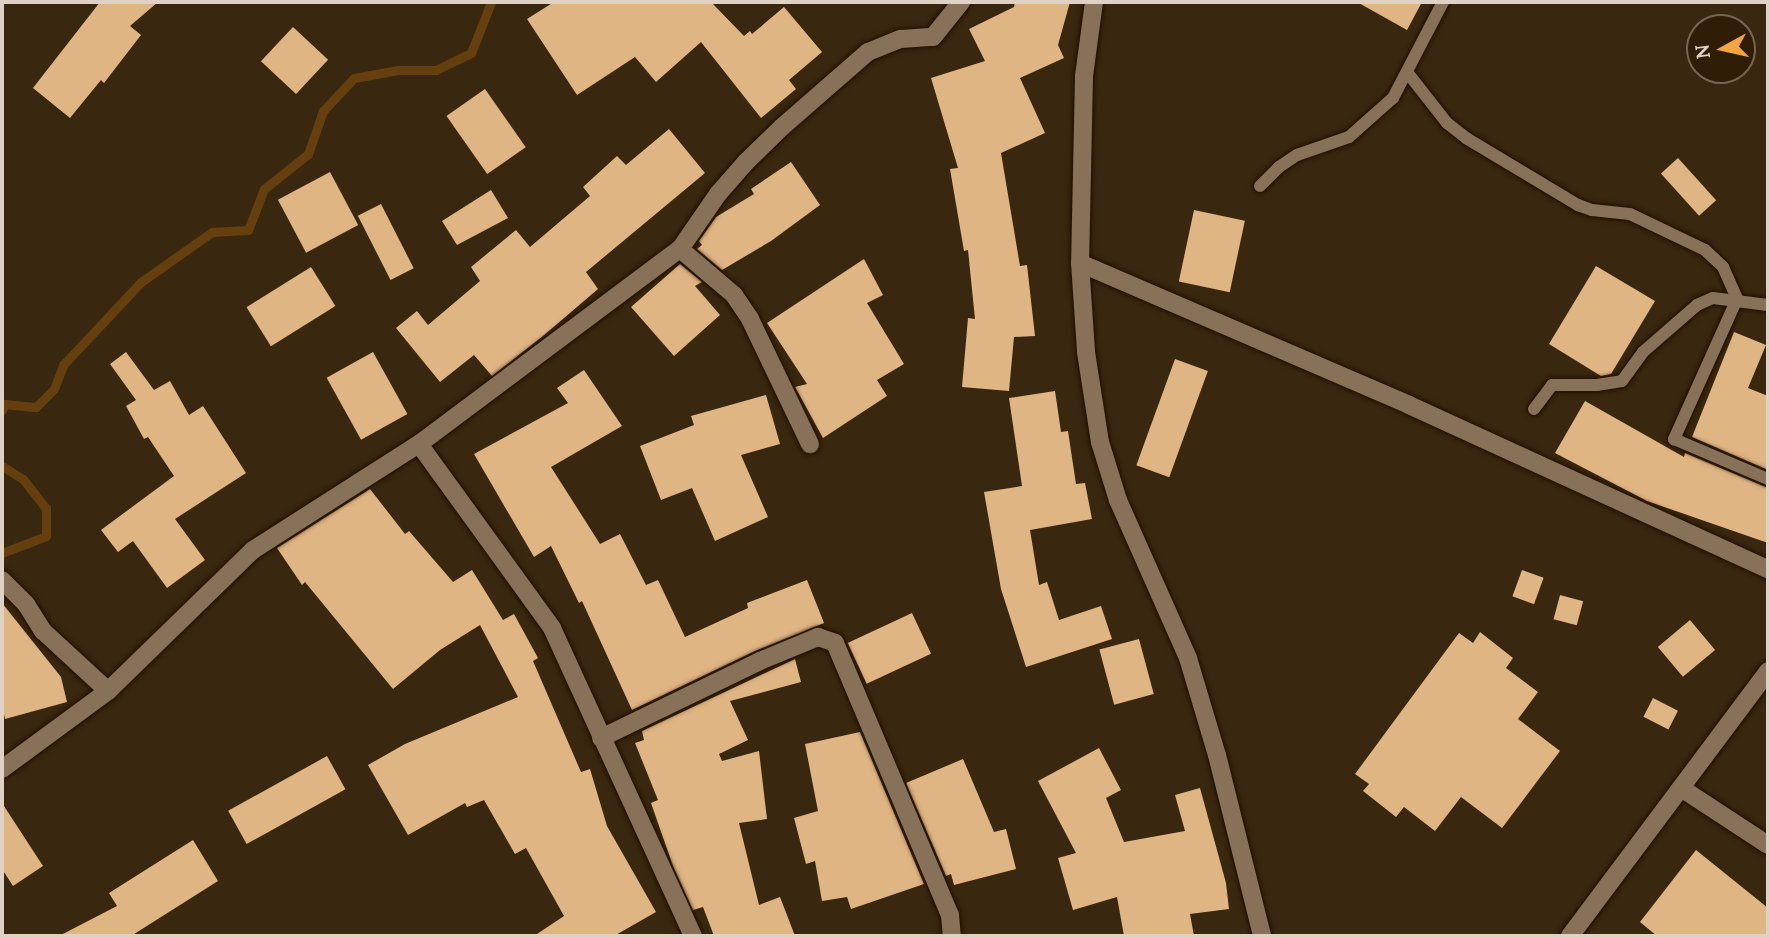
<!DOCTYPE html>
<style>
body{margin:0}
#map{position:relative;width:1770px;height:938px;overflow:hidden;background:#3a270f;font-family:Lora,serif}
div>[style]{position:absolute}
.stream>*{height:9px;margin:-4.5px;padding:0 4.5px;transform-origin:4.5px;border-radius:4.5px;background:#65400e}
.building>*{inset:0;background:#e0b584;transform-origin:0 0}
.roads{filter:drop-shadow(0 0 2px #200f00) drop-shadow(0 0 2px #200f00)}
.service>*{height:12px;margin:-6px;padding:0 6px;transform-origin:6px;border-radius:6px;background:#887159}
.minor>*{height:18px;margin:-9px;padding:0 9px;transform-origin:9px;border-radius:9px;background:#887159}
span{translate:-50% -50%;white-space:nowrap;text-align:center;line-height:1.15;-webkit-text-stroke:7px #2f1d06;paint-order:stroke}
.frame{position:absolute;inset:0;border:4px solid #dfd2c5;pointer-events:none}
.north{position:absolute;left:1686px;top:14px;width:70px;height:70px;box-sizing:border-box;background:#2f1d06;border:2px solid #756552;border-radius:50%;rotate:262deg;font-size:19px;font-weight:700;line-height:28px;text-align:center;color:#dfd2c5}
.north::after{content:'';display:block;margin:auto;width:24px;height:32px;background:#f2a541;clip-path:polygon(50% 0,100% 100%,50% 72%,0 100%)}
</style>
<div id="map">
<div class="stream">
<i style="left:2px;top:410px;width:7px;rotate:-63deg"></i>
<i style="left:5px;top:404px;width:31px;rotate:6deg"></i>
<i style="left:36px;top:407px;width:25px;rotate:-45deg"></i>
<i style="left:54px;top:389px;width:26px;rotate:-69deg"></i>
<i style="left:63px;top:365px;width:114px;rotate:-46.8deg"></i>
<i style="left:141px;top:282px;width:87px;rotate:-35.2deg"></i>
<i style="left:212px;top:232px;width:36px;rotate:-3deg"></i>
<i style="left:248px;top:230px;width:44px;rotate:-68.7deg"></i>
<i style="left:264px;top:189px;width:56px;rotate:-38.5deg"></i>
<i style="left:308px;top:154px;width:46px;rotate:-70.8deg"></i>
<i style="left:323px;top:111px;width:45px;rotate:-46.8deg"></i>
<i style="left:354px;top:78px;width:45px;rotate:-10.3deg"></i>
<i style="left:398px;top:70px;width:38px"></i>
<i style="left:436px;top:70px;width:39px;rotate:-26deg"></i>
<i style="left:471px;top:53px;width:55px;rotate:-68.6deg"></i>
<i style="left:2px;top:466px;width:25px;rotate:32deg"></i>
<i style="left:23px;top:479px;width:37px;rotate:52deg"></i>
<i style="left:46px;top:508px;width:28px;rotate:90deg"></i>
<i style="left:46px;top:536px;width:47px;rotate:158.9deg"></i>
</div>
<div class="building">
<i style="clip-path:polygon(100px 2px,158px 2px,130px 26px,141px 35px,104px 83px,101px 80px,70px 118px,33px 88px)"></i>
<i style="clip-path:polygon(554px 2px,711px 2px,744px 36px,750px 31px,752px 34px,784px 7px,822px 52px,789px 80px,796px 89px,761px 118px,701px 42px,656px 82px,635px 57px,577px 95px,527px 19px)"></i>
<i style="clip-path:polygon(1015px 2px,1070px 2px,1058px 45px,1064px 58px,1020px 78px,1045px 133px,1001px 153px,1020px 266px,1027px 265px,1035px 336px,1014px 337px,1009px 391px,962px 387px,968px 318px,975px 319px,968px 250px,964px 251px,950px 169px,958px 168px,931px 78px,985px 61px,969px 29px,1014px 7px)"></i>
<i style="clip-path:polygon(1357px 2px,1422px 2px,1407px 30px)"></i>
<i style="left:293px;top:27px;width:48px;height:47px;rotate:43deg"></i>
<i style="left:485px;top:89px;width:71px;height:47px;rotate:55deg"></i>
<i style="clip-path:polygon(669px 129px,705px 173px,586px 272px,598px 289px,543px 336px,492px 376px,474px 355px,440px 382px,396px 328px,417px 311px,428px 325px,480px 281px,471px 267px,516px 230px,530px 247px,590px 196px,583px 187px,617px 156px,626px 165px)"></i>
<i style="left:1678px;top:158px;width:57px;height:23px;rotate:48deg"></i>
<i style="clip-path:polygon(791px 162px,820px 205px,771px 241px,722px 270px,697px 249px,702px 245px,699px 241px,716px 217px,754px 194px,751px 189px)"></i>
<i style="left:330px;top:172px;width:60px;height:59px;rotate:62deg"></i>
<i style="clip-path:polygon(491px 190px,508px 218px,457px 245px,442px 221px)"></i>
<i style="left:381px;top:204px;width:72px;height:26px;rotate:63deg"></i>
<i style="left:1194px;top:210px;width:52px;height:73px;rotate:12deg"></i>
<i style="clip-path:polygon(864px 259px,883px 295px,867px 303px,904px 364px,877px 380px,887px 396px,823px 438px,795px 387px,807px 384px,767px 323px)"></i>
<i style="clip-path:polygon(680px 264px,702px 282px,695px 286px,720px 315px,674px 356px,631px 307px)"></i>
<i style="clip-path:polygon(1596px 266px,1655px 301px,1611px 374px,1601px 376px,1549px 344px)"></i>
<i style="left:311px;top:267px;width:46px;height:76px;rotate:58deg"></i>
<i style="clip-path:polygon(1734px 332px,1766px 345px,1748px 388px,1768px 396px,1768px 470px,1692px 437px)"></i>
<i style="clip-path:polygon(126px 352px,154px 390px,170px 381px,189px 415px,203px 406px,246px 473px,175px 519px,205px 560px,167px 588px,133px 541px,118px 552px,101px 530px,174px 476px,148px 437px,144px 439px,126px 406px,136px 400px,110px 364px)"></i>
<i style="left:373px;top:352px;width:71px;height:53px;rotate:61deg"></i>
<i style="left:1175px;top:359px;width:35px;height:113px;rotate:20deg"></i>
<i style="clip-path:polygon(584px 370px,622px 426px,551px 467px,600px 544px,620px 534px,646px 585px,658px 580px,685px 637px,748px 608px,747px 603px,807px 580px,824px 623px,755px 651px,632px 710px,582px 601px,579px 603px,551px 546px,534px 557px,474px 454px,568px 403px,557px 388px)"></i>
<i style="clip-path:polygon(1055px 391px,1061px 432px,1068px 431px,1076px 484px,1085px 483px,1092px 519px,1030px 530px,1039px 585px,1047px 582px,1059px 620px,1101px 606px,1112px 639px,1026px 667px,1001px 589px,984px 492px,1022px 486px,1009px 398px)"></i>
<i style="clip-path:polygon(766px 395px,780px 444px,741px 455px,768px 517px,715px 541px,692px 488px,661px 500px,640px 446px,694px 425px,691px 416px)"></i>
<i style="clip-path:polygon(1585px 401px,1684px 457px,1685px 453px,1768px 488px,1768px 543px,1647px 501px,1555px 453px)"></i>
<i style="clip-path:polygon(370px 489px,405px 534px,409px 531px,453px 582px,472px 570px,503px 620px,514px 614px,538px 658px,533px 661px,581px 772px,590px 769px,607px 826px,656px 912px,614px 936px,534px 936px,564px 916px,526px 848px,515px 854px,484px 800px,467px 807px,465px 803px,408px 835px,368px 765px,405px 744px,518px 697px,480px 625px,440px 650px,393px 689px,305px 582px,302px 585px,277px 548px)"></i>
<i style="left:1522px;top:570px;width:23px;height:28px;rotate:20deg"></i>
<i style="left:1560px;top:595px;width:24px;height:25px;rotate:15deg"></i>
<i style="clip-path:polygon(2px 603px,61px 677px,67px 702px,5px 719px,2px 704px)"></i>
<i style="left:912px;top:613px;width:45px;height:71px;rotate:65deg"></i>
<i style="left:1690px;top:620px;width:39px;height:42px;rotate:50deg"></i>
<i style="clip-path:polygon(1480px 632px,1513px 658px,1506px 668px,1538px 692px,1518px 719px,1560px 751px,1502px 828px,1461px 797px,1435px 831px,1404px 807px,1396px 817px,1363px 791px,1369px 784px,1355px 774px,1459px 633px,1473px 643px)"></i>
<i style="left:1139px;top:639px;width:57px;height:41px;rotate:75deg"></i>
<i style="clip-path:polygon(795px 659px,801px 682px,730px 701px,748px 740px,719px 754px,722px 761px,759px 751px,767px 819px,739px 823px,759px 905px,780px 897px,795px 936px,714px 936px,703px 907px,693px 910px,673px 866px,651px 803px,658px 800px,635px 743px,644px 740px,642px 731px)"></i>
<i style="left:1653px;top:698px;width:28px;height:21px;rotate:27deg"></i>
<i style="clip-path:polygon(860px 732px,924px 884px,851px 909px,847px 897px,822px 901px,815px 861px,806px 864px,794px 818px,818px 811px,805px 744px)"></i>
<i style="clip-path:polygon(1099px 748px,1121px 790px,1106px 798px,1124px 842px,1185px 831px,1175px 795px,1200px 788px,1226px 883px,1229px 909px,1190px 914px,1194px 936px,1124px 936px,1117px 897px,1073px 910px,1058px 858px,1076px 853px,1038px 781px)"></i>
<i style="left:327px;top:756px;width:38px;height:113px;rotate:61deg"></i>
<i style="clip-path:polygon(963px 759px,994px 832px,1006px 829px,1016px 869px,954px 885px,951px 874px,946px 876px,906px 783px)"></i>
<i style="clip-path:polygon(2px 803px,43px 866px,13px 886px,2px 869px)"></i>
<i style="clip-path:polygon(193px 840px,218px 881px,131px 936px,59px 936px,117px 906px,109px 893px)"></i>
<i style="clip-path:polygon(1696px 850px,1768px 908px,1768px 936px,1657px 936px,1640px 922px)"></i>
</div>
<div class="roads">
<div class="service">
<i style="left:1407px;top:72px;width:65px;rotate:51.9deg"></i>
<i style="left:1447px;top:123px;width:24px;rotate:38deg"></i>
<i style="left:1466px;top:138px;width:131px;rotate:30.9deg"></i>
<i style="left:1578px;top:205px;width:15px;rotate:20deg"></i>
<i style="left:1592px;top:210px;width:38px;rotate:6deg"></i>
<i style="left:1630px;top:214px;width:83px;rotate:25.6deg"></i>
<i style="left:1705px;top:250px;width:25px;rotate:43deg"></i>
<i style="left:1723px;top:267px;width:35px;rotate:66deg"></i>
<i style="left:1737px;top:299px;width:154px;rotate:114.2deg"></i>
<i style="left:1674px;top:439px;width:102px;rotate:23.1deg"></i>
<i style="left:1260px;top:186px;width:27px;rotate:-45deg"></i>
<i style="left:1279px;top:167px;width:22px;rotate:-34deg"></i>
<i style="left:1297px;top:155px;width:55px;rotate:-19.1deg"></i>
<i style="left:1349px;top:137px;width:59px;rotate:-41.6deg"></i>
<i style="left:1393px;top:98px;width:108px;rotate:-62.5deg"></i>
<i style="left:1534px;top:409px;width:30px;rotate:-53deg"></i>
<i style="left:1552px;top:385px;width:45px"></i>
<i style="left:1597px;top:385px;width:25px;rotate:-9deg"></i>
<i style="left:1622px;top:381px;width:36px;rotate:-54deg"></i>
<i style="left:1643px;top:352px;width:72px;rotate:-41deg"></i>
<i style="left:1697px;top:305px;width:17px;rotate:-24deg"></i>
<i style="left:1713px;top:298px;width:55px;rotate:7.3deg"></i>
</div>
<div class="minor">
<i style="left:1094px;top:2px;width:75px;rotate:97.7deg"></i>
<i style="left:1084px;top:76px;width:187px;rotate:91.2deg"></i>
<i style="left:1080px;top:263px;width:89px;rotate:86.1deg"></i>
<i style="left:1086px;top:352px;width:91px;rotate:81.2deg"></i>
<i style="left:1100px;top:442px;width:61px;rotate:72.8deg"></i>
<i style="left:1118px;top:500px;width:173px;rotate:66.1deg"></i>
<i style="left:1188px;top:658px;width:101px;rotate:73.4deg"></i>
<i style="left:1217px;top:755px;width:187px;rotate:76deg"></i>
<i style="left:680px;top:249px;width:71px;rotate:40.4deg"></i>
<i style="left:734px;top:295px;width:29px;rotate:56deg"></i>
<i style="left:750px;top:319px;width:139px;rotate:64.4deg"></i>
<i style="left:1080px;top:263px;width:358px;rotate:23.3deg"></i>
<i style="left:1409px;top:405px;width:395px;rotate:24.6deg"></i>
<i style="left:419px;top:444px;width:227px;rotate:54.1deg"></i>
<i style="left:552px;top:628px;width:339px;rotate:65.4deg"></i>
<i style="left:2px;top:580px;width:34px;rotate:45deg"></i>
<i style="left:26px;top:604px;width:32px;rotate:58deg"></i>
<i style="left:43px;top:631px;width:88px;rotate:42.7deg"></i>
<i style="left:601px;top:738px;width:177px;rotate:-25.8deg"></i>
<i style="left:760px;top:661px;width:63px;rotate:-22.5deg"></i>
<i style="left:818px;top:637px;width:18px;rotate:19deg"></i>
<i style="left:835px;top:643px;width:295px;rotate:67.1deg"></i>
<i style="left:950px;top:915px;width:21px;rotate:85deg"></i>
<i style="left:2px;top:769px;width:132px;rotate:-36.3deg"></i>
<i style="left:108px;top:691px;width:202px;rotate:-44.2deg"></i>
<i style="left:253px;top:550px;width:197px;rotate:-32.6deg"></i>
<i style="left:419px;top:444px;width:326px;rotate:-36.8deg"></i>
<i style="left:680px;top:249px;width:67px;rotate:-55.4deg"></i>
<i style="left:718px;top:194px;width:43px;rotate:-48.8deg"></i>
<i style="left:746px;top:162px;width:50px;rotate:-44.2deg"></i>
<i style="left:782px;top:127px;width:114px;rotate:-41.1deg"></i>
<i style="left:868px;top:52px;width:35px;rotate:-22deg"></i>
<i style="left:901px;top:39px;width:32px;rotate:-4deg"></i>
<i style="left:933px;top:37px;width:45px;rotate:-51.3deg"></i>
<i style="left:1681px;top:788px;width:104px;rotate:33.2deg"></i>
<i style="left:1570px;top:936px;width:331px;rotate:-53.2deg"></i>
</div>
</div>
<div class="frame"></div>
<div class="north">N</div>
</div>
